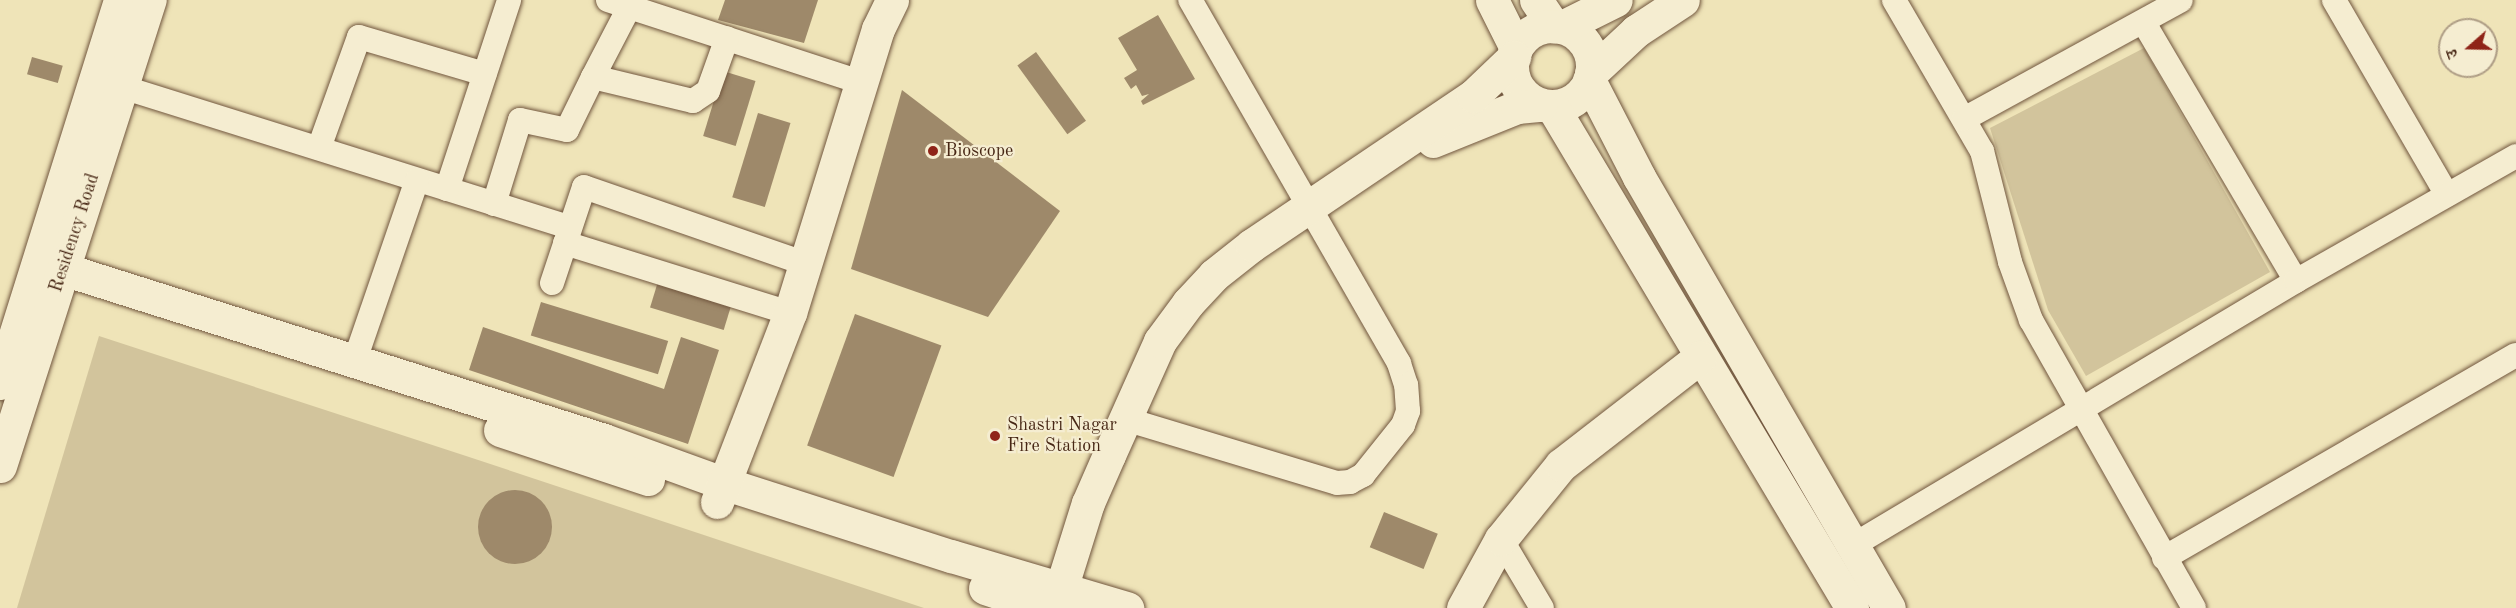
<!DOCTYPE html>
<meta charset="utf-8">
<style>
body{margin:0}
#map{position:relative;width:2516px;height:608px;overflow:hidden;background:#efe4b8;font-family:"Old Standard TT","Noto Serif Devanagari",serif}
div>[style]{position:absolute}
.green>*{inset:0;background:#d2c49c}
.building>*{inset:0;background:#9e896a;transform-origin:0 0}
.round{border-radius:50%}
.roads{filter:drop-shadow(0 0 2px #71563e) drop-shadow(0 0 2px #71563e)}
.street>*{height:24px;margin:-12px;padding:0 12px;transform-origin:12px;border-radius:12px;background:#f5edd1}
.secondary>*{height:33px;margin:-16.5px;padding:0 16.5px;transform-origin:16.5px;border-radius:16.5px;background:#f5edd1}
.secondary>.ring{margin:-16.5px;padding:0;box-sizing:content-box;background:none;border:33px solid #f5edd1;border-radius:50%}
.dots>*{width:16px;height:16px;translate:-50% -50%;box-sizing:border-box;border:3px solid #f5edd1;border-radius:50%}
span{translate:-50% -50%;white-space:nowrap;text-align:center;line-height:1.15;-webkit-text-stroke:4.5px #f5edd1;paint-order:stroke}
.poi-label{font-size:18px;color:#472715}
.left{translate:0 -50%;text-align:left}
.street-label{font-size:18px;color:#472715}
.north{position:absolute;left:2438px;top:18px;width:60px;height:60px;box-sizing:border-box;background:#f5edd1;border:2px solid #af9e86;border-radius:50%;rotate:250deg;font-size:16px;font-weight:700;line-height:24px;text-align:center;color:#472715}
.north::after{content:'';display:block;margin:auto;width:21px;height:27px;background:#8f2418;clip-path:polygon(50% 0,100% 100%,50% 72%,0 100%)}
</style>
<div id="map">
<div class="green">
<i style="clip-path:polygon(2144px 48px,2270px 272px,2086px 376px,2048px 310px,1990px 128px)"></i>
<i style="clip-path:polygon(99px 336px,463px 455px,924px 608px,17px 608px)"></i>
</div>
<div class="building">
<i style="clip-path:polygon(725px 0,818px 0,804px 43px,718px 20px)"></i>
<i style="clip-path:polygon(1158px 15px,1195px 79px,1143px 105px,1141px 101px,1149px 94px,1142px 96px,1136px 85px,1131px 89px,1124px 78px,1137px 70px,1118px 38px)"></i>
<i style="left:1036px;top:52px;width:85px;height:23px;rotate:54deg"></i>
<i style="left:32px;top:57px;width:32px;height:18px;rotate:16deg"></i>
<i style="left:723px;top:71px;width:34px;height:68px;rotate:17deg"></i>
<i style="clip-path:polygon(902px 90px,1060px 211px,988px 317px,851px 269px)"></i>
<i style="left:758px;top:113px;width:34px;height:88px;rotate:17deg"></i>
<i style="left:660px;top:275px;width:77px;height:34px;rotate:17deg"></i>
<i style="left:541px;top:302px;width:133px;height:35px;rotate:17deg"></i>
<i style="left:855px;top:314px;width:92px;height:140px;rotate:20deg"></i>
<i style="clip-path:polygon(483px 327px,664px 389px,681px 337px,719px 350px,688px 444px,469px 370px)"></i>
<i class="round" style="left:478px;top:490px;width:74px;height:74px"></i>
<i style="left:1384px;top:512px;width:58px;height:38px;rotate:22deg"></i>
</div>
<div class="roads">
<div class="street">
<i style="left:608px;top:0;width:268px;rotate:18deg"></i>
<i style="left:633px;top:0;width:87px;rotate:117.5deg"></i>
<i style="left:593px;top:77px;width:103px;rotate:13.5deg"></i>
<i style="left:693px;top:101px;width:18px;rotate:-34deg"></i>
<i style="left:708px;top:91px;width:56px;rotate:-70.3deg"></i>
<i style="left:1894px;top:0;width:175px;rotate:59.8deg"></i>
<i style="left:1982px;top:151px;width:114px;rotate:75.8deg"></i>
<i style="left:2010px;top:262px;width:62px;rotate:70.1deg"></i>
<i style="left:2031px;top:320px;width:331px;rotate:60.5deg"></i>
<i style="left:2334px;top:0;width:225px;rotate:59.9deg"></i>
<i style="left:2144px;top:23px;width:299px;rotate:59.5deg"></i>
<i style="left:122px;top:87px;width:469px;rotate:17.4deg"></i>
<i style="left:1964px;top:119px;width:247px;rotate:-28.7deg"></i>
<i style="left:319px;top:148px;width:118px;rotate:-70.2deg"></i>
<i style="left:359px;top:37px;width:131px;rotate:16.4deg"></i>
<i style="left:447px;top:189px;width:199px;rotate:-71.8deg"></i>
<i style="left:494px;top:204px;width:88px;rotate:-72.8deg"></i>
<i style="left:520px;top:120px;width:48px;rotate:12deg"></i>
<i style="left:567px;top:130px;width:59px;rotate:-63.9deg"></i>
<i style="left:565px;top:243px;width:236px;rotate:17.3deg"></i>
<i style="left:552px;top:283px;width:101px;rotate:-71.6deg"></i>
<i style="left:584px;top:187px;width:235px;rotate:19.1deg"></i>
<i style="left:355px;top:360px;width:190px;rotate:-71deg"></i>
<i style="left:1125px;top:419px;width:221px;rotate:16.8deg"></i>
<i style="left:1337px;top:483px;width:13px;rotate:-4deg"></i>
<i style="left:1350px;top:482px;width:15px;rotate:-28deg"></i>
<i style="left:1363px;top:475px;width:64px;rotate:-51.3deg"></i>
<i style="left:1403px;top:425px;width:15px;rotate:-70deg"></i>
<i style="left:1408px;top:411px;width:26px;rotate:-94deg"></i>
<i style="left:1406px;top:385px;width:23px;rotate:-108deg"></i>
<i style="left:1399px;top:363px;width:419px;rotate:-119.9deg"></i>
<i style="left:1501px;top:539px;width:80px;rotate:59.3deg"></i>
<i style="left:1852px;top:546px;width:517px;rotate:-30.83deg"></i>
<i style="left:2296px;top:281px;width:253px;rotate:-29.6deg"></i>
<i style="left:2164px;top:558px;width:406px;rotate:-30deg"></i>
</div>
<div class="secondary">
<i style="left:1492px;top:0;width:54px;rotate:63.4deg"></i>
<i style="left:1536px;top:0;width:32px;rotate:56deg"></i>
<i class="ring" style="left:1512px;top:26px;width:47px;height:47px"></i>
<i style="left:1562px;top:27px;width:60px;rotate:-26.6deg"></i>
<i style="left:1591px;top:73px;width:62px;rotate:-43deg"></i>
<i style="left:1636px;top:31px;width:56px;rotate:-33.4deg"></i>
<i style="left:1589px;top:80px;width:109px;rotate:62.7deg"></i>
<i style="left:1639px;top:177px;width:498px;rotate:59.9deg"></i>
<i style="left:1552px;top:106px;width:585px;rotate:59.14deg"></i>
<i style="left:1433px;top:141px;width:91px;rotate:-22deg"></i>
<i style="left:1517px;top:107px;width:24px;rotate:-5deg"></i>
<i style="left:63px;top:269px;width:567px;rotate:17.54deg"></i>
<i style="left:604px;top:440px;width:127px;rotate:19.9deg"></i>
<i style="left:723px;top:483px;width:239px;rotate:17.8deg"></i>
<i style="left:951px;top:556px;width:184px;rotate:16.5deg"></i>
<i style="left:0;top:383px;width:401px;rotate:-72.6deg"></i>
<i style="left:500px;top:430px;width:156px;rotate:18.3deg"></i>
<i style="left:0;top:466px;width:490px;rotate:-72.2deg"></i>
<i style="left:717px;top:502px;width:203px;rotate:-68.9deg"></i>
<i style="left:790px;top:313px;width:297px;rotate:-72.8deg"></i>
<i style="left:878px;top:29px;width:32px;rotate:-64deg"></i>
<i style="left:985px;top:588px;width:64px;rotate:18.2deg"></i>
<i style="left:1055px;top:608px;width:110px;rotate:-72.6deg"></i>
<i style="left:1088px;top:503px;width:52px;rotate:-66.4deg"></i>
<i style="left:1109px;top:455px;width:125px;rotate:-65.9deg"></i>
<i style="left:1160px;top:341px;width:47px;rotate:-53.6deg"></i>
<i style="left:1188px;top:303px;width:38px;rotate:-47deg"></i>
<i style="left:1214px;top:275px;width:48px;rotate:-38.3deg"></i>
<i style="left:1252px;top:245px;width:267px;rotate:-34deg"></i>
<i style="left:1473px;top:96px;width:57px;rotate:-43.6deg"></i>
<i style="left:1463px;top:608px;width:79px;rotate:-61.2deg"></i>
<i style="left:1501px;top:539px;width:95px;rotate:-51deg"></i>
<i style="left:1561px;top:465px;width:176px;rotate:-37.8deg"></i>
</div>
</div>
<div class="dots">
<i style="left:933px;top:151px;background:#8f2418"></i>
<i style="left:995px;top:436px;background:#8f2418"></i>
</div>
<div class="poi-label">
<span class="left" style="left:945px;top:151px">Bioscope</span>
<span class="left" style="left:1007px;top:436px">Shastri Nagar<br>Fire Station</span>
</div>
<div class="street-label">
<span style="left:75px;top:233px;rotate:-72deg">Residency Road</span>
</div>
<div class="north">उ</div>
</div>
